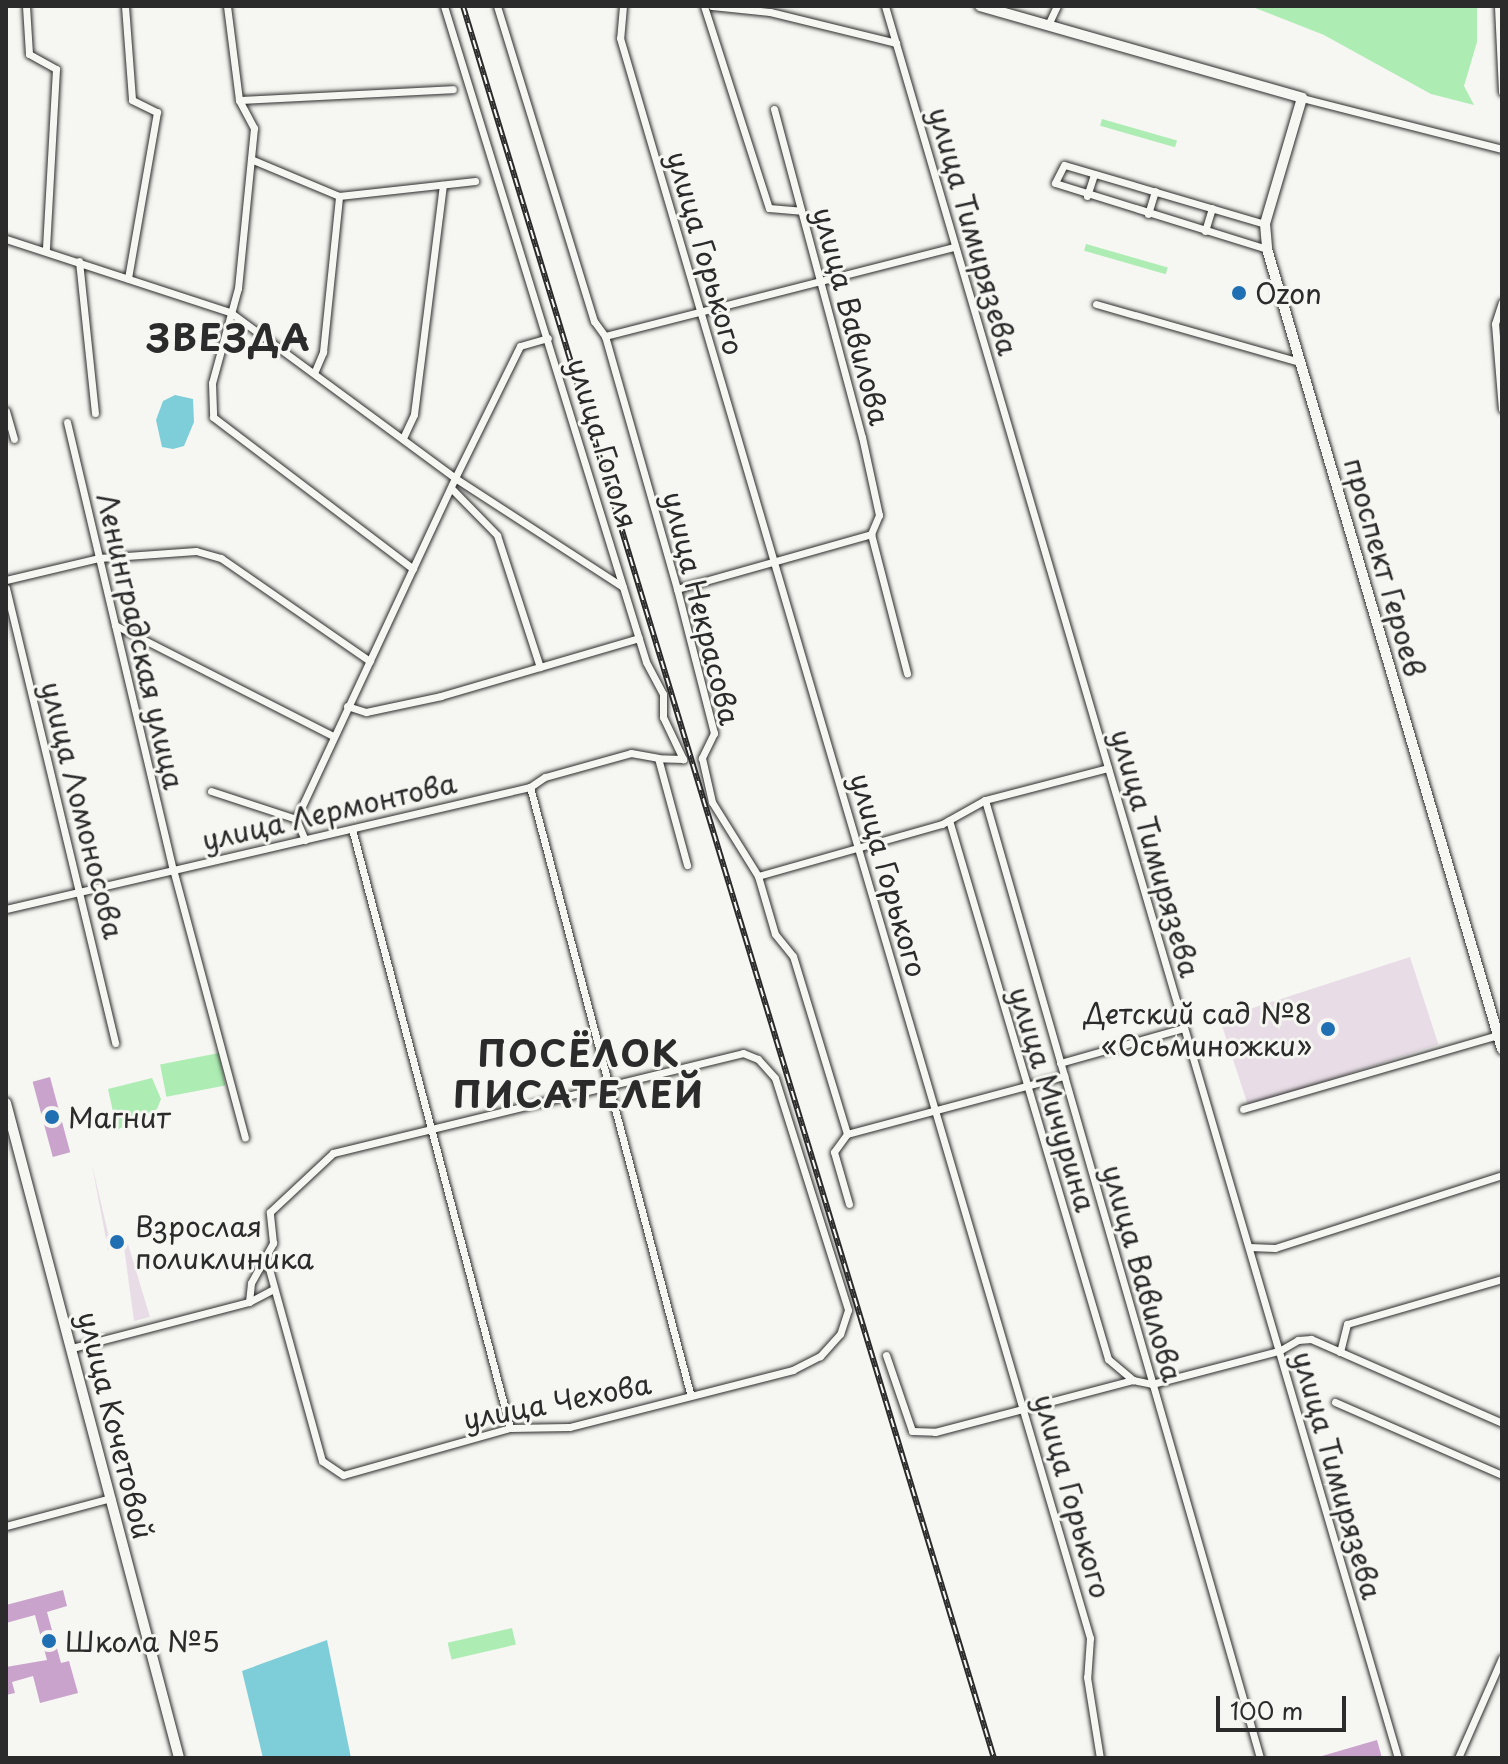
<!DOCTYPE html>
<meta charset="utf-8">
<style>
body{margin:0}
#map{position:relative;width:1508px;height:1764px;overflow:hidden;background:#f6f6f2;font-family:"Playpen Sans",sans-serif}
div>[style]{position:absolute}
.built>*{inset:0;background:#e8dde6;transform-origin:0 0}
.green>*{inset:0;background:#adecb3;transform-origin:0 0}
.water>*{inset:0;background:#7eceda}
.building>*{inset:0;background:#c9a3cb;transform-origin:0 0}
.roads{filter:drop-shadow(0 0 2px #2b2b2b) drop-shadow(0 0 2px #2b2b2b)}
.street>*{height:7px;margin:-3.5px;padding:0 3.5px;transform-origin:3.5px;border-radius:3.5px;background:#f6f6f2}
.secondary>*{height:10px;margin:-5px;padding:0 5px;transform-origin:5px;border-radius:5px;background:#f6f6f2}
.rail>*{height:6px;margin-top:-3px;transform-origin:0;background:repeating-linear-gradient(90deg,#f6f6f2 0 9px,#2b2b2b 0 18px);box-sizing:border-box;border-block:2px solid #2b2b2b}
.dots>*{width:22px;height:22px;translate:-50% -50%;box-sizing:border-box;border:4px solid #f6f6f2;border-radius:50%}
span{translate:-50% -50%;white-space:nowrap;text-align:center;line-height:1.15;-webkit-text-stroke:6px #f6f6f2;paint-order:stroke}
.street-label{font-size:28px;color:#2b2b2b}
.poi-label{font-size:28px;color:#2b2b2b}
.left{translate:0 -50%;text-align:left}
.right{translate:-100% -50%;text-align:right}
.district-label{font-size:36px;color:#2b2b2b;font-weight:700;letter-spacing:2px}
.frame{position:absolute;inset:0;border:8px solid #2b2b2b;pointer-events:none}
.scale{position:absolute;left:1216px;top:1696px;width:130px;height:36px;box-sizing:border-box;border:4px solid #2b2b2b;border-top:0;padding-left:10px;font-size:24px;line-height:28px;white-space:nowrap;color:#2b2b2b;-webkit-text-stroke:6px #f6f6f2;paint-order:stroke}
</style>
<div id="map">
<div class="built">
<i style="left:1410px;top:957px;width:92px;height:200px;rotate:72deg"></i>
<i style="clip-path:polygon(92px 1165px,109px 1237px,125px 1234px,150px 1317px,134px 1321px,124px 1247px,108px 1250px)"></i>
</div>
<div class="green">
<i style="clip-path:polygon(1250px 6px,1477px 6px,1477px 42px,1464px 86px,1474px 105px,1431px 94px,1324px 35px)"></i>
<i style="left:1102px;top:119px;width:78px;height:7px;rotate:16deg"></i>
<i style="left:1086px;top:244px;width:85px;height:7px;rotate:16deg"></i>
<i style="left:219px;top:1053px;width:33px;height:60px;rotate:79deg"></i>
<i style="clip-path:polygon(152px 1078px,161px 1099px,157px 1109px,117px 1130px,108px 1089px)"></i>
<i style="left:512px;top:1628px;width:17px;height:66px;rotate:77deg"></i>
</div>
<div class="water">
<i style="clip-path:polygon(175px 395px,193px 399px,194px 422px,184px 446px,173px 449px,162px 447px,156px 420px,163px 401px)"></i>
<i style="clip-path:polygon(327px 1640px,351px 1758px,263px 1758px,242px 1671px)"></i>
</div>
<div class="building">
<i style="left:50px;top:1077px;width:78px;height:18px;rotate:75deg"></i>
<i style="clip-path:polygon(63px 1590px,67px 1606px,47px 1612px,61px 1663px,69px 1661px,78px 1693px,40px 1703px,33px 1676px,12px 1682px,15px 1693px,6px 1695px,6px 1667px,47px 1660px,35px 1615px,6px 1623px,6px 1605px)"></i>
<i style="clip-path:polygon(1377px 1740px,1382px 1758px,1322px 1758px,1322px 1756px)"></i>
</div>
<div class="roads">
<div class="street">
<i style="left:26px;top:6px;width:48px;rotate:86.4deg"></i>
<i style="left:29px;top:54px;width:31px;rotate:29deg"></i>
<i style="left:56px;top:69px;width:181px;rotate:93.2deg"></i>
<i style="left:125px;top:6px;width:94px;rotate:85.7deg"></i>
<i style="left:132px;top:100px;width:28px;rotate:26deg"></i>
<i style="left:157px;top:112px;width:169px;rotate:99.9deg"></i>
<i style="left:227px;top:6px;width:95px;rotate:82.7deg"></i>
<i style="left:239px;top:100px;width:32px;rotate:62deg"></i>
<i style="left:254px;top:128px;width:161px;rotate:95.7deg"></i>
<i style="left:238px;top:288px;width:98px;rotate:105.3deg"></i>
<i style="left:212px;top:383px;width:34px;rotate:88deg"></i>
<i style="left:213px;top:417px;width:251px;rotate:37.2deg"></i>
<i style="left:444px;top:6px;width:686px;rotate:72.88deg"></i>
<i style="left:646px;top:662px;width:36px;rotate:62deg"></i>
<i style="left:663px;top:694px;width:23px;rotate:90deg"></i>
<i style="left:663px;top:717px;width:47px;rotate:64.5deg"></i>
<i style="left:683px;top:759px;width:25px;rotate:-178deg"></i>
<i style="left:658px;top:758px;width:111px;rotate:74.8deg"></i>
<i style="left:497px;top:6px;width:330px;rotate:72.9deg"></i>
<i style="left:594px;top:321px;width:19px;rotate:54deg"></i>
<i style="left:605px;top:336px;width:263px;rotate:74.1deg"></i>
<i style="left:677px;top:589px;width:149px;rotate:75.6deg"></i>
<i style="left:714px;top:733px;width:28px;rotate:116deg"></i>
<i style="left:702px;top:758px;width:45px;rotate:77.2deg"></i>
<i style="left:712px;top:802px;width:87px;rotate:58.1deg"></i>
<i style="left:758px;top:876px;width:60px;rotate:73.7deg"></i>
<i style="left:775px;top:934px;width:28px;rotate:51deg"></i>
<i style="left:793px;top:956px;width:186px;rotate:73.1deg"></i>
<i style="left:847px;top:1134px;width:22px;rotate:126deg"></i>
<i style="left:834px;top:1152px;width:54px;rotate:73.9deg"></i>
<i style="left:623px;top:6px;width:32px;rotate:95deg"></i>
<i style="left:620px;top:38px;width:1668px;rotate:73.63deg"></i>
<i style="left:1090px;top:1638px;width:39px;rotate:94deg"></i>
<i style="left:1087px;top:1677px;width:82px;rotate:80.9deg"></i>
<i style="left:704px;top:6px;width:212px;rotate:72.2deg"></i>
<i style="left:769px;top:208px;width:32px;rotate:5deg"></i>
<i style="left:712px;top:6px;width:58px;rotate:5.9deg"></i>
<i style="left:770px;top:12px;width:130px;rotate:13.8deg"></i>
<i style="left:885px;top:6px;width:1826px;rotate:73.68deg"></i>
<i style="left:1498px;top:6px;width:86px;rotate:87.3deg"></i>
<i style="left:1048px;top:25px;width:21px;rotate:-65deg"></i>
<i style="left:1302px;top:98px;width:206px;rotate:14.3deg"></i>
<i style="left:239px;top:100px;width:214px;rotate:-2.9deg"></i>
<i style="left:774px;top:109px;width:340px;rotate:75deg"></i>
<i style="left:862px;top:437px;width:80px;rotate:77.7deg"></i>
<i style="left:879px;top:515px;width:21px;rotate:113deg"></i>
<i style="left:253px;top:160px;width:93px;rotate:22.7deg"></i>
<i style="left:339px;top:196px;width:137px;rotate:-6.3deg"></i>
<i style="left:1087px;top:196px;width:23px;rotate:-72deg"></i>
<i style="left:1148px;top:214px;width:24px;rotate:-73deg"></i>
<i style="left:1265px;top:224px;width:209px;rotate:-163.6deg"></i>
<i style="left:1064px;top:165px;width:20px;rotate:117deg"></i>
<i style="left:1055px;top:183px;width:222px;rotate:17.3deg"></i>
<i style="left:1205px;top:231px;width:24px;rotate:-73deg"></i>
<i style="left:6px;top:239px;width:236px;rotate:18.1deg"></i>
<i style="left:230px;top:312px;width:280px;rotate:36.4deg"></i>
<i style="left:455px;top:478px;width:200px;rotate:33deg"></i>
<i style="left:79px;top:261px;width:153px;rotate:84deg"></i>
<i style="left:1502px;top:302px;width:23px;rotate:108deg"></i>
<i style="left:1495px;top:324px;width:85px;rotate:85.3deg"></i>
<i style="left:1096px;top:304px;width:212px;rotate:15.9deg"></i>
<i style="left:605px;top:336px;width:361px;rotate:-14.3deg"></i>
<i style="left:315px;top:371px;width:21px;rotate:-67deg"></i>
<i style="left:323px;top:352px;width:157px;rotate:-84.1deg"></i>
<i style="left:6px;top:411px;width:29px;rotate:74deg"></i>
<i style="left:67px;top:422px;width:459px;rotate:76.7deg"></i>
<i style="left:173px;top:869px;width:278px;rotate:75deg"></i>
<i style="left:403px;top:438px;width:26px;rotate:-65deg"></i>
<i style="left:414px;top:414px;width:231px;rotate:-82.8deg"></i>
<i style="left:451px;top:488px;width:66px;rotate:45.6deg"></i>
<i style="left:497px;top:535px;width:139px;rotate:72deg"></i>
<i style="left:871px;top:534px;width:144px;rotate:75.5deg"></i>
<i style="left:6px;top:580px;width:96px;rotate:-13.3deg"></i>
<i style="left:99px;top:558px;width:97px;rotate:-4.1deg"></i>
<i style="left:196px;top:551px;width:26px;rotate:16deg"></i>
<i style="left:221px;top:558px;width:181px;rotate:34.7deg"></i>
<i style="left:6px;top:588px;width:468px;rotate:76.5deg"></i>
<i style="left:677px;top:589px;width:202px;rotate:-15.8deg"></i>
<i style="left:115px;top:625px;width:245px;rotate:27deg"></i>
<i style="left:347px;top:706px;width:20px;rotate:18deg"></i>
<i style="left:366px;top:712px;width:77px;rotate:-12deg"></i>
<i style="left:441px;top:696px;width:206px;rotate:-16.3deg"></i>
<i style="left:530px;top:787px;width:627px;rotate:75.21deg"></i>
<i style="left:211px;top:791px;width:89px;rotate:18.2deg"></i>
<i style="left:985px;top:800px;width:997px;rotate:73.98deg"></i>
<i style="left:949px;top:820px;width:562px;rotate:73.56deg"></i>
<i style="left:1108px;top:1359px;width:33px;rotate:40deg"></i>
<i style="left:352px;top:829px;width:619px;rotate:75.22deg"></i>
<i style="left:305px;top:840px;width:23px;rotate:-113deg"></i>
<i style="left:296px;top:819px;width:376px;rotate:-65deg"></i>
<i style="left:455px;top:478px;width:147px;rotate:-63.8deg"></i>
<i style="left:520px;top:346px;width:29px;rotate:-16deg"></i>
<i style="left:758px;top:876px;width:191px;rotate:-15.8deg"></i>
<i style="left:942px;top:824px;width:49px;rotate:-29.2deg"></i>
<i style="left:985px;top:800px;width:127px;rotate:-14.6deg"></i>
<i style="left:6px;top:909px;width:538px;rotate:-13.11deg"></i>
<i style="left:530px;top:787px;width:18px;rotate:-34deg"></i>
<i style="left:545px;top:777px;width:89px;rotate:-15.6deg"></i>
<i style="left:631px;top:753px;width:27px;rotate:10deg"></i>
<i style="left:1060px;top:1063px;width:129px;rotate:-15.8deg"></i>
<i style="left:1243px;top:1109px;width:266px;rotate:-16.2deg"></i>
<i style="left:847px;top:1134px;width:225px;rotate:-15deg"></i>
<i style="left:1249px;top:1247px;width:26px;rotate:2deg"></i>
<i style="left:1275px;top:1248px;width:238px;rotate:-17.8deg"></i>
<i style="left:249px;top:1302px;width:26px;rotate:-28deg"></i>
<i style="left:72px;top:1348px;width:183px;rotate:-14.6deg"></i>
<i style="left:249px;top:1302px;width:19px;rotate:-84deg"></i>
<i style="left:251px;top:1283px;width:46px;rotate:-61.2deg"></i>
<i style="left:273px;top:1243px;width:31px;rotate:-96deg"></i>
<i style="left:270px;top:1212px;width:86px;rotate:-43.1deg"></i>
<i style="left:333px;top:1153px;width:422px;rotate:-13.7deg"></i>
<i style="left:743px;top:1053px;width:16px;rotate:22deg"></i>
<i style="left:758px;top:1059px;width:25px;rotate:48deg"></i>
<i style="left:775px;top:1078px;width:243px;rotate:72.5deg"></i>
<i style="left:848px;top:1310px;width:25px;rotate:108deg"></i>
<i style="left:840px;top:1334px;width:30px;rotate:132deg"></i>
<i style="left:820px;top:1356px;width:30px;rotate:153deg"></i>
<i style="left:793px;top:1370px;width:231px;rotate:165.7deg"></i>
<i style="left:569px;top:1427px;width:59px;rotate:179deg"></i>
<i style="left:510px;top:1428px;width:173px;rotate:164.3deg"></i>
<i style="left:343px;top:1475px;width:25px;rotate:-146deg"></i>
<i style="left:322px;top:1461px;width:211px;rotate:-105.4deg"></i>
<i style="left:1340px;top:1352px;width:29px;rotate:-76deg"></i>
<i style="left:1347px;top:1324px;width:161px;rotate:-16.2deg"></i>
<i style="left:886px;top:1355px;width:80px;rotate:71.1deg"></i>
<i style="left:912px;top:1431px;width:23px;rotate:2deg"></i>
<i style="left:935px;top:1432px;width:205px;rotate:-14.7deg"></i>
<i style="left:1133px;top:1380px;width:19px;rotate:12deg"></i>
<i style="left:1152px;top:1384px;width:131px;rotate:-14.6deg"></i>
<i style="left:1279px;top:1351px;width:22px;rotate:-30deg"></i>
<i style="left:1298px;top:1340px;width:13px;rotate:-4deg"></i>
<i style="left:1311px;top:1339px;width:209px;rotate:23.7deg"></i>
<i style="left:1335px;top:1402px;width:182px;rotate:23.6deg"></i>
<i style="left:6px;top:1526px;width:109px;rotate:-14.9deg"></i>
<i style="left:1458px;top:1758px;width:109px;rotate:-66.3deg"></i>
</div>
<div class="secondary">
<i style="left:980px;top:6px;width:335px;rotate:15.9deg"></i>
<i style="left:1302px;top:98px;width:131px;rotate:106.4deg"></i>
<i style="left:1265px;top:224px;width:25px;rotate:85deg"></i>
<i style="left:1267px;top:249px;width:834px;rotate:73.63deg"></i>
<i style="left:6px;top:1103px;width:677px;rotate:75.2deg"></i>
</div>
</div>
<div class="rail">
<i style="left:463px;top:6px;width:1831px;rotate:73.14deg"></i>
</div>
<div class="dots">
<i style="left:1239px;top:293px;background:#1f6fb2"></i>
<i style="left:1328px;top:1029px;background:#1f6fb2"></i>
<i style="left:52px;top:1117px;background:#1f6fb2"></i>
<i style="left:117px;top:1242px;background:#1f6fb2"></i>
<i style="left:49px;top:1641px;background:#1f6fb2"></i>
</div>
<div class="street-label">
<span style="left:974px;top:231px;rotate:74deg">улица Тимирязева</span>
<span style="left:706px;top:253px;rotate:74deg">улица Горького</span>
<span style="left:852px;top:316px;rotate:75deg">улица Вавилова</span>
<span style="left:603px;top:443px;rotate:73deg">улица Гоголя</span>
<span style="left:1385px;top:567px;rotate:74deg">проспект Героев</span>
<span style="left:702px;top:608px;rotate:76deg">улица Некрасова</span>
<span style="left:141px;top:641px;rotate:77deg">Ленинградская улица</span>
<span style="left:83px;top:810px;rotate:76deg">улица Ломоносова</span>
<span style="left:329px;top:811px;rotate:-13deg">улица Лермонтова</span>
<span style="left:1156px;top:853px;rotate:74deg">улица Тимирязева</span>
<span style="left:889px;top:875px;rotate:74deg">улица Горького</span>
<span style="left:1053px;top:1099px;rotate:73deg">улица Мичурина</span>
<span style="left:1143px;top:1273px;rotate:74deg">улица Вавилова</span>
<span style="left:557px;top:1401px;rotate:-11deg">улица Чехова</span>
<span style="left:116px;top:1425px;rotate:76deg">улица Кочетовой</span>
<span style="left:1338px;top:1475px;rotate:74deg">улица Тимирязева</span>
<span style="left:1073px;top:1496px;rotate:74deg">улица Горького</span>
</div>
<div class="poi-label">
<span class="left" style="left:1255px;top:293px">Ozon</span>
<span class="right" style="left:1312px;top:1029px">Детский сад №8<br>«Осьминожки»</span>
<span class="left" style="left:68px;top:1117px">Магнит</span>
<span class="left" style="left:135px;top:1242px">Взрослая<br>поликлиника</span>
<span class="left" style="left:65px;top:1641px">Школа №5</span>
</div>
<div class="district-label">
<span style="left:229px;top:337px">ЗВЕЗДА</span>
<span style="left:579px;top:1073px">ПОСЁЛОК<br>ПИСАТЕЛЕЙ</span>
</div>
<div class="frame"></div>
<div class="scale">100 m</div>
</div>
